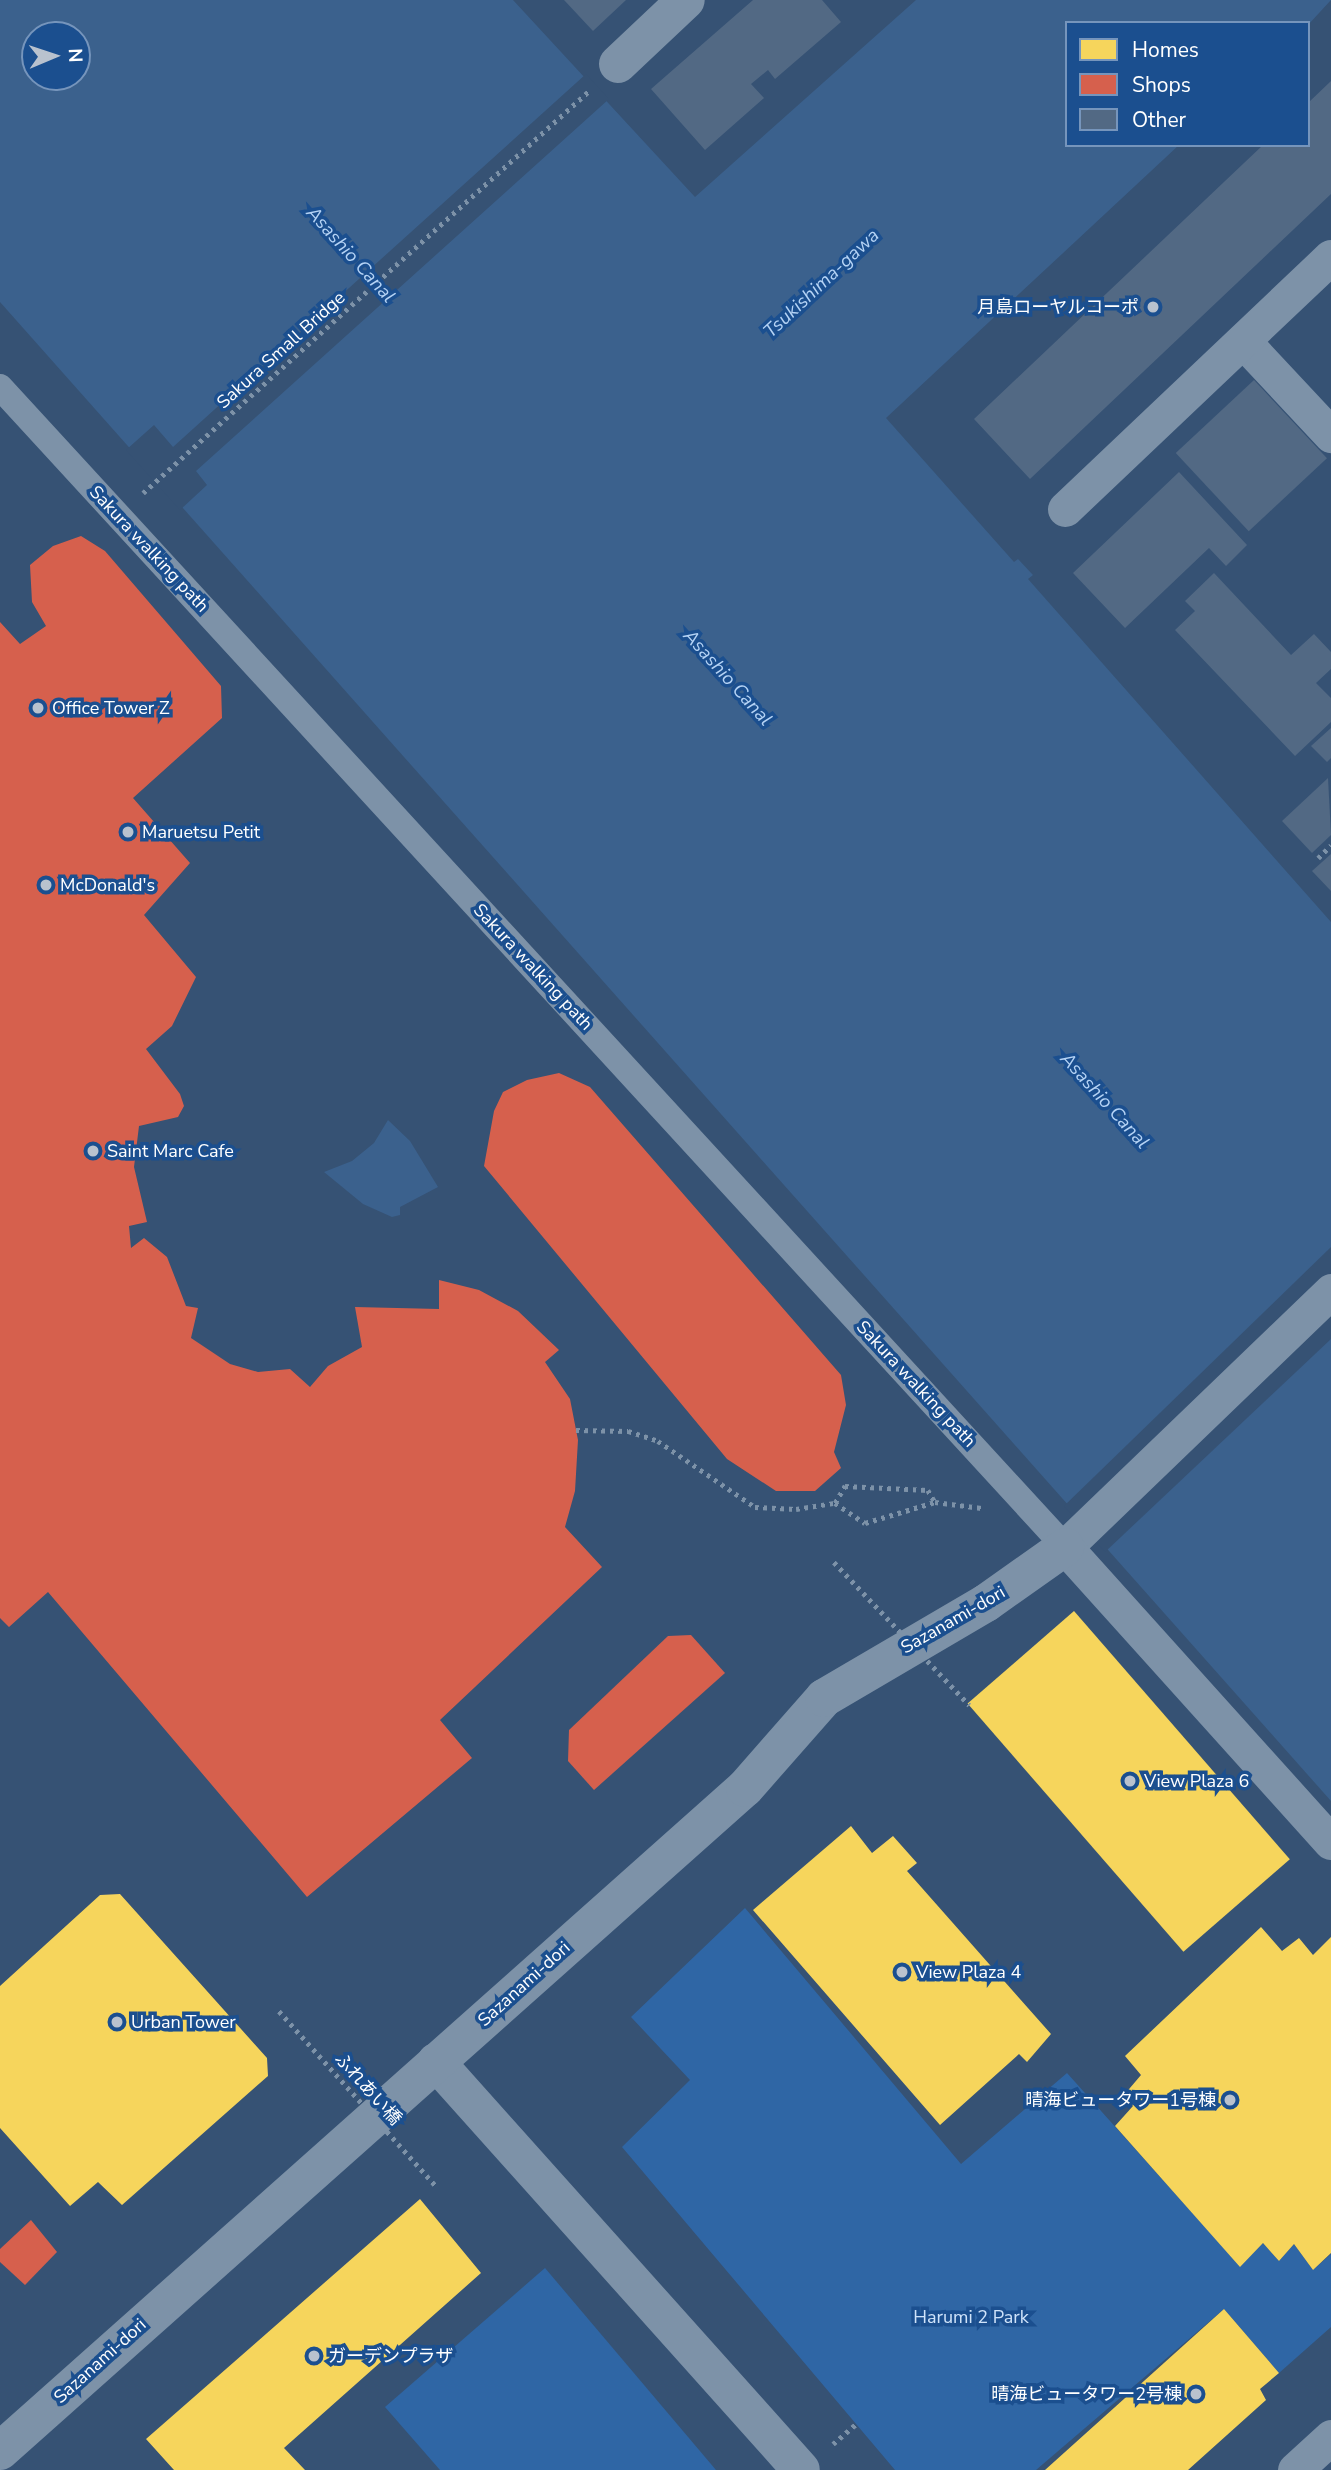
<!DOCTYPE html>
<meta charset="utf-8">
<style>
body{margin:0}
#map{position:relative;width:1331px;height:2470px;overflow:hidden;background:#365274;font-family:"Nunito Sans","Noto Sans JP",sans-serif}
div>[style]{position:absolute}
.green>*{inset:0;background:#2f66a5}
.water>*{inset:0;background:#3b618d}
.pier>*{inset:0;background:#365274}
.homes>*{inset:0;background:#f6d55c;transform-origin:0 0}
.shops>*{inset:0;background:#d6604d}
.building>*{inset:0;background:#526984;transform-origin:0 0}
.path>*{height:4.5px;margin-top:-2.25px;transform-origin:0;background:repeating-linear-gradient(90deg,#7d92a8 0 3.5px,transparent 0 8.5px)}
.pedestrian>*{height:26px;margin:-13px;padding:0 13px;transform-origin:13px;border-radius:13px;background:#7d92a8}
.minor>*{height:35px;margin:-17.5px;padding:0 17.5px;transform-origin:17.5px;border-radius:17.5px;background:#7d92a8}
.tertiary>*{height:38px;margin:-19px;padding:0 19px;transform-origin:19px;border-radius:19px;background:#7d92a8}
.path-bridge>*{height:4.5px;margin-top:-2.25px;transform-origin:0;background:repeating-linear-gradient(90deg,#7d92a8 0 3.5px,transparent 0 8.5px)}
.dots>*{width:19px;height:19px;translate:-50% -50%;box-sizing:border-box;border:4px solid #1b4f8f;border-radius:50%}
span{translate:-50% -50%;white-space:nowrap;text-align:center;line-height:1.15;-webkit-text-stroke:7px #1b4f8f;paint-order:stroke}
.poi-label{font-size:18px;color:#fff}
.right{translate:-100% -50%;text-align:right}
.left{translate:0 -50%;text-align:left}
.street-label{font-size:18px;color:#fff}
.park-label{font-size:18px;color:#cfe3fa}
.water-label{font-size:19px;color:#b5d3f5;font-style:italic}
.legend{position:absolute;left:1065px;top:21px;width:245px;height:126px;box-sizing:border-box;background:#1b4f8f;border:2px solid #7695bc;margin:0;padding:9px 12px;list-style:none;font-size:21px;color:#fff}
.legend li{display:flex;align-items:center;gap:14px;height:35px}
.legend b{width:35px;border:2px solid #7695bc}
.north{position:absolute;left:21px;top:21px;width:70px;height:70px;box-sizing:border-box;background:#1b4f8f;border:2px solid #7695bc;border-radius:50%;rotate:88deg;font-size:19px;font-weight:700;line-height:28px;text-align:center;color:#fff}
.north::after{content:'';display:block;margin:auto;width:24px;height:32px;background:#b9c2ce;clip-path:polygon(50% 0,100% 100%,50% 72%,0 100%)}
</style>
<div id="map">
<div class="green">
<i style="clip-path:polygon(745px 1908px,961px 2164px,1067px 2073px,1240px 2266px,1263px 2243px,1279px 2261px,1294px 2244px,1313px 2270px,1331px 2254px,1331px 2327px,1279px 2373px,1224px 2309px,1036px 2470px,895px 2470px,622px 2147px,690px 2080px,631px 2017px)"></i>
<i style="clip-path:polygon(545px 2268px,716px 2470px,440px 2470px,385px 2407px)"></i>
</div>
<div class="water">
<i style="clip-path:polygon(evenodd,0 0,513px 0,695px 197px,916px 0,1331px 0,1308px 25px,1067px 23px,1067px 145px,1179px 145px,886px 418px,1014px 562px,1018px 559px,1033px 575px,1028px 579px,1331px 922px,1331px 1801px,0 302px,0 0,35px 35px,77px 35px,77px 77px,35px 77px,35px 35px)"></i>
<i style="clip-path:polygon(388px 1120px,410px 1141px,438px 1187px,400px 1207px,400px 1215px,392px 1217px,363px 1204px,324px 1172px,352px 1161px,374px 1143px)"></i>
</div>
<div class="pier">
<i style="clip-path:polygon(586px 74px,609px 99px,196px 471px,207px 485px,180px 510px,126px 450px,154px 425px,173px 447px)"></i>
<i style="clip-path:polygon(1331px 1247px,1331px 1339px,1105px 1552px,1064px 1506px)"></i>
</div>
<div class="homes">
<i style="left:1074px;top:1611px;width:329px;height:141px;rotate:49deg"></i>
<i style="clip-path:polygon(851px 1826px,872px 1853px,893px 1836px,917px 1863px,907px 1871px,1051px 2034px,1027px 2062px,1019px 2054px,940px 2125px,753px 1910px)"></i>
<i style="clip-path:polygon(120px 1894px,267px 2058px,268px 2076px,122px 2205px,98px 2182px,70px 2206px,0 2128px,0 1986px,100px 1895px)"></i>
<i style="clip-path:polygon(1261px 1927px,1282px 1951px,1299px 1938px,1313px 1955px,1331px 1937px,1331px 2253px,1313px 2270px,1294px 2244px,1279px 2261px,1263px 2243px,1240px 2267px,1115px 2126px,1133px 2106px,1124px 2095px,1141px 2075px,1125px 2056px)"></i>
<i style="clip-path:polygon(420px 2199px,481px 2273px,284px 2448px,305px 2470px,174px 2470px,146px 2439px)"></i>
<i style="clip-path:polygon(1224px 2309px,1279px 2373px,1260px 2389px,1266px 2400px,1188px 2470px,1045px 2470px)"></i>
</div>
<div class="shops">
<i style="clip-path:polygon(81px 536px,105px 551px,221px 686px,222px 718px,133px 798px,190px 863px,144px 915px,196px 977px,172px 1026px,146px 1049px,180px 1094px,184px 1106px,178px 1117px,139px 1126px,134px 1167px,147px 1222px,129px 1226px,131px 1248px,144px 1238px,167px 1257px,186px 1306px,198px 1308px,191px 1338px,230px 1364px,258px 1372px,290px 1369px,310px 1387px,328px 1366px,362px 1347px,355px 1307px,439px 1309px,439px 1280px,479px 1290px,518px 1311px,559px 1350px,545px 1362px,570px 1399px,578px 1440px,575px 1491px,565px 1527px,602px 1567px,440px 1720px,472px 1758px,307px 1897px,48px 1592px,9px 1627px,0 1618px,0 622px,20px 644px,46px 626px,32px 602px,30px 565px,53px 546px)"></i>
<i style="clip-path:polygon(559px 1073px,590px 1087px,841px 1375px,846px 1405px,834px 1452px,841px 1468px,815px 1491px,776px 1491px,727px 1459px,484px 1166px,494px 1111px,503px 1092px,527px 1080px)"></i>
<i style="clip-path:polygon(691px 1635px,725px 1673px,594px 1790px,568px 1761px,569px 1730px,668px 1636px)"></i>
<i style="clip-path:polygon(31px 2220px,57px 2252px,25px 2285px,0 2262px,0 2249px)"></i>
</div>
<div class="building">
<i style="clip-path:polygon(564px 0,626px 0,593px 31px)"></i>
<i style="clip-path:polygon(753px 0,822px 0,841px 22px,775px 79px,768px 70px,751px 84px,764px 98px,705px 150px,651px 89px)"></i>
<i style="clip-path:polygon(1331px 81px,1331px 194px,1030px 479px,974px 419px,1263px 145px,1308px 145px,1308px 103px)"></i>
<i style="left:1254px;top:380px;width:107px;height:107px;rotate:47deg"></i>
<i style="clip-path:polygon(1179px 472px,1247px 545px,1226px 566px,1209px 548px,1125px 628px,1073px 573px)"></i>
<i style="clip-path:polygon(1214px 573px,1291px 655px,1314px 634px,1331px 652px,1331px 669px,1316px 683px,1331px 698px,1331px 722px,1295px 756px,1175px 630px,1195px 611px,1185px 601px)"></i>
<i style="clip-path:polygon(1331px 728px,1331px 758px,1327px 762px,1311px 746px)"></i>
<i style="clip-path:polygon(1328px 778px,1331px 835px,1312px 853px,1282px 821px)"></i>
<i style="clip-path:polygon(1331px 854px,1331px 891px,1312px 871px)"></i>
</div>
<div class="path">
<i style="left:143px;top:493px;width:600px;rotate:-42.03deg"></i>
<i style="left:1318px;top:858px;width:18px;rotate:-45deg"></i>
<i style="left:576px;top:1430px;width:52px;rotate:1.1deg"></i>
<i style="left:628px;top:1431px;width:32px;rotate:18deg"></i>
<i style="left:658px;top:1441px;width:117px;rotate:34.2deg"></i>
<i style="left:755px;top:1507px;width:41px;rotate:2.8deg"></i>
<i style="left:796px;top:1509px;width:39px;rotate:-9deg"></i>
<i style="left:835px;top:1503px;width:36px;rotate:34deg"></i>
<i style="left:865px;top:1523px;width:73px;rotate:-16.7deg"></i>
<i style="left:935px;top:1502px;width:47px;rotate:7.3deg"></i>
<i style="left:835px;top:1503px;width:20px;rotate:-60deg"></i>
<i style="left:845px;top:1486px;width:83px;rotate:2.8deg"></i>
<i style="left:928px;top:1490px;width:14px;rotate:60deg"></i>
<i style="left:833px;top:2444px;width:30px;rotate:-41deg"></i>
</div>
<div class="pedestrian">
<i style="left:0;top:387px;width:1575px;rotate:47.44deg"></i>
</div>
<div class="minor">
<i style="left:1243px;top:341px;width:129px;rotate:46.9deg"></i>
<i style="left:1065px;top:509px;width:366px;rotate:-43.5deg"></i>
<i style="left:1331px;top:1291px;width:369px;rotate:136.1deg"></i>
<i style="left:1065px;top:1547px;width:397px;rotate:48deg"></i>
<i style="left:1295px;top:2470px;width:49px;rotate:-42.5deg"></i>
</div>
<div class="tertiary">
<i style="left:618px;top:64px;width:93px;rotate:-43.3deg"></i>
<i style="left:436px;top:2062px;width:547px;rotate:48.18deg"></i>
<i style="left:0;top:2451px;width:997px;rotate:-41.67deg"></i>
<i style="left:745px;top:1788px;width:120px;rotate:-48.7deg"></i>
<i style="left:824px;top:1698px;width:188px;rotate:-30.4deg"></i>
<i style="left:986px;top:1603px;width:97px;rotate:-35.3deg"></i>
</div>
<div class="path-bridge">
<i style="left:834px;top:1562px;width:197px;rotate:46.6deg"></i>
<i style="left:279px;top:2011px;width:235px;rotate:48.1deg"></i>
</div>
<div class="dots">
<i style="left:1153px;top:307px;background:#b9c2ce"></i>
<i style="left:38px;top:708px;background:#b9c2ce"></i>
<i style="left:128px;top:832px;background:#b9c2ce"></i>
<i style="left:46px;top:885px;background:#b9c2ce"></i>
<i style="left:93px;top:1151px;background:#b9c2ce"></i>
<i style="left:1130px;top:1781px;background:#b9c2ce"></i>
<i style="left:902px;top:1972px;background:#b9c2ce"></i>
<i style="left:117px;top:2022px;background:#b9c2ce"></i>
<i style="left:1230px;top:2100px;background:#b9c2ce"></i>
<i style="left:314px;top:2356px;background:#b9c2ce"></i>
<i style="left:1196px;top:2394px;background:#b9c2ce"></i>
</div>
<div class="poi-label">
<span class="right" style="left:1139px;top:307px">月島ローヤルコーポ</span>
<span class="left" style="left:52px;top:708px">Office Tower Z</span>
<span class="left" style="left:142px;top:832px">Maruetsu Petit</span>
<span class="left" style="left:60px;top:885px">McDonald's</span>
<span class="left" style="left:107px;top:1151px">Saint Marc Cafe</span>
<span class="left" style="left:1144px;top:1781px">View Plaza 6</span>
<span class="left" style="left:916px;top:1972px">View Plaza 4</span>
<span class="left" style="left:131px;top:2022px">Urban Tower</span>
<span class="right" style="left:1216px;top:2100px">晴海ビュータワー1号棟</span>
<span class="left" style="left:328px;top:2356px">ガーデンプラザ</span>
<span class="right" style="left:1182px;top:2394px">晴海ビュータワー2号棟</span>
</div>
<div class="street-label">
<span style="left:281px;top:350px;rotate:-42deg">Sakura Small Bridge</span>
<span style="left:149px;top:549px;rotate:47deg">Sakura walking path</span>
<span style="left:533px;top:967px;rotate:47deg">Sakura walking path</span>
<span style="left:916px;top:1384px;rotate:47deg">Sakura walking path</span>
<span style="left:953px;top:1620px;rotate:-30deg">Sazanami-dori</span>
<span style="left:524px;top:1984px;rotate:-42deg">Sazanami-dori</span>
<span style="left:368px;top:2089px;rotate:48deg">ふれあい橋</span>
<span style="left:100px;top:2361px;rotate:-42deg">Sazanami-dori</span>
</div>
<div class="park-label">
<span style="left:971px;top:2317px">Harumi 2 Park</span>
</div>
<div class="water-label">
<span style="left:350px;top:255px;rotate:48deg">Asashio Canal</span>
<span style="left:822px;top:284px;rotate:-43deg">Tsukishima-gawa</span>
<span style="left:727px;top:678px;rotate:48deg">Asashio Canal</span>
<span style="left:1104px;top:1101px;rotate:48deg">Asashio Canal</span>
</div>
<ul class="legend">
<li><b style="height:19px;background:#f6d55c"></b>Homes</li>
<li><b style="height:19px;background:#d6604d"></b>Shops</li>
<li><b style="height:19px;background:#526984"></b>Other</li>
</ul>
<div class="north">N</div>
</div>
